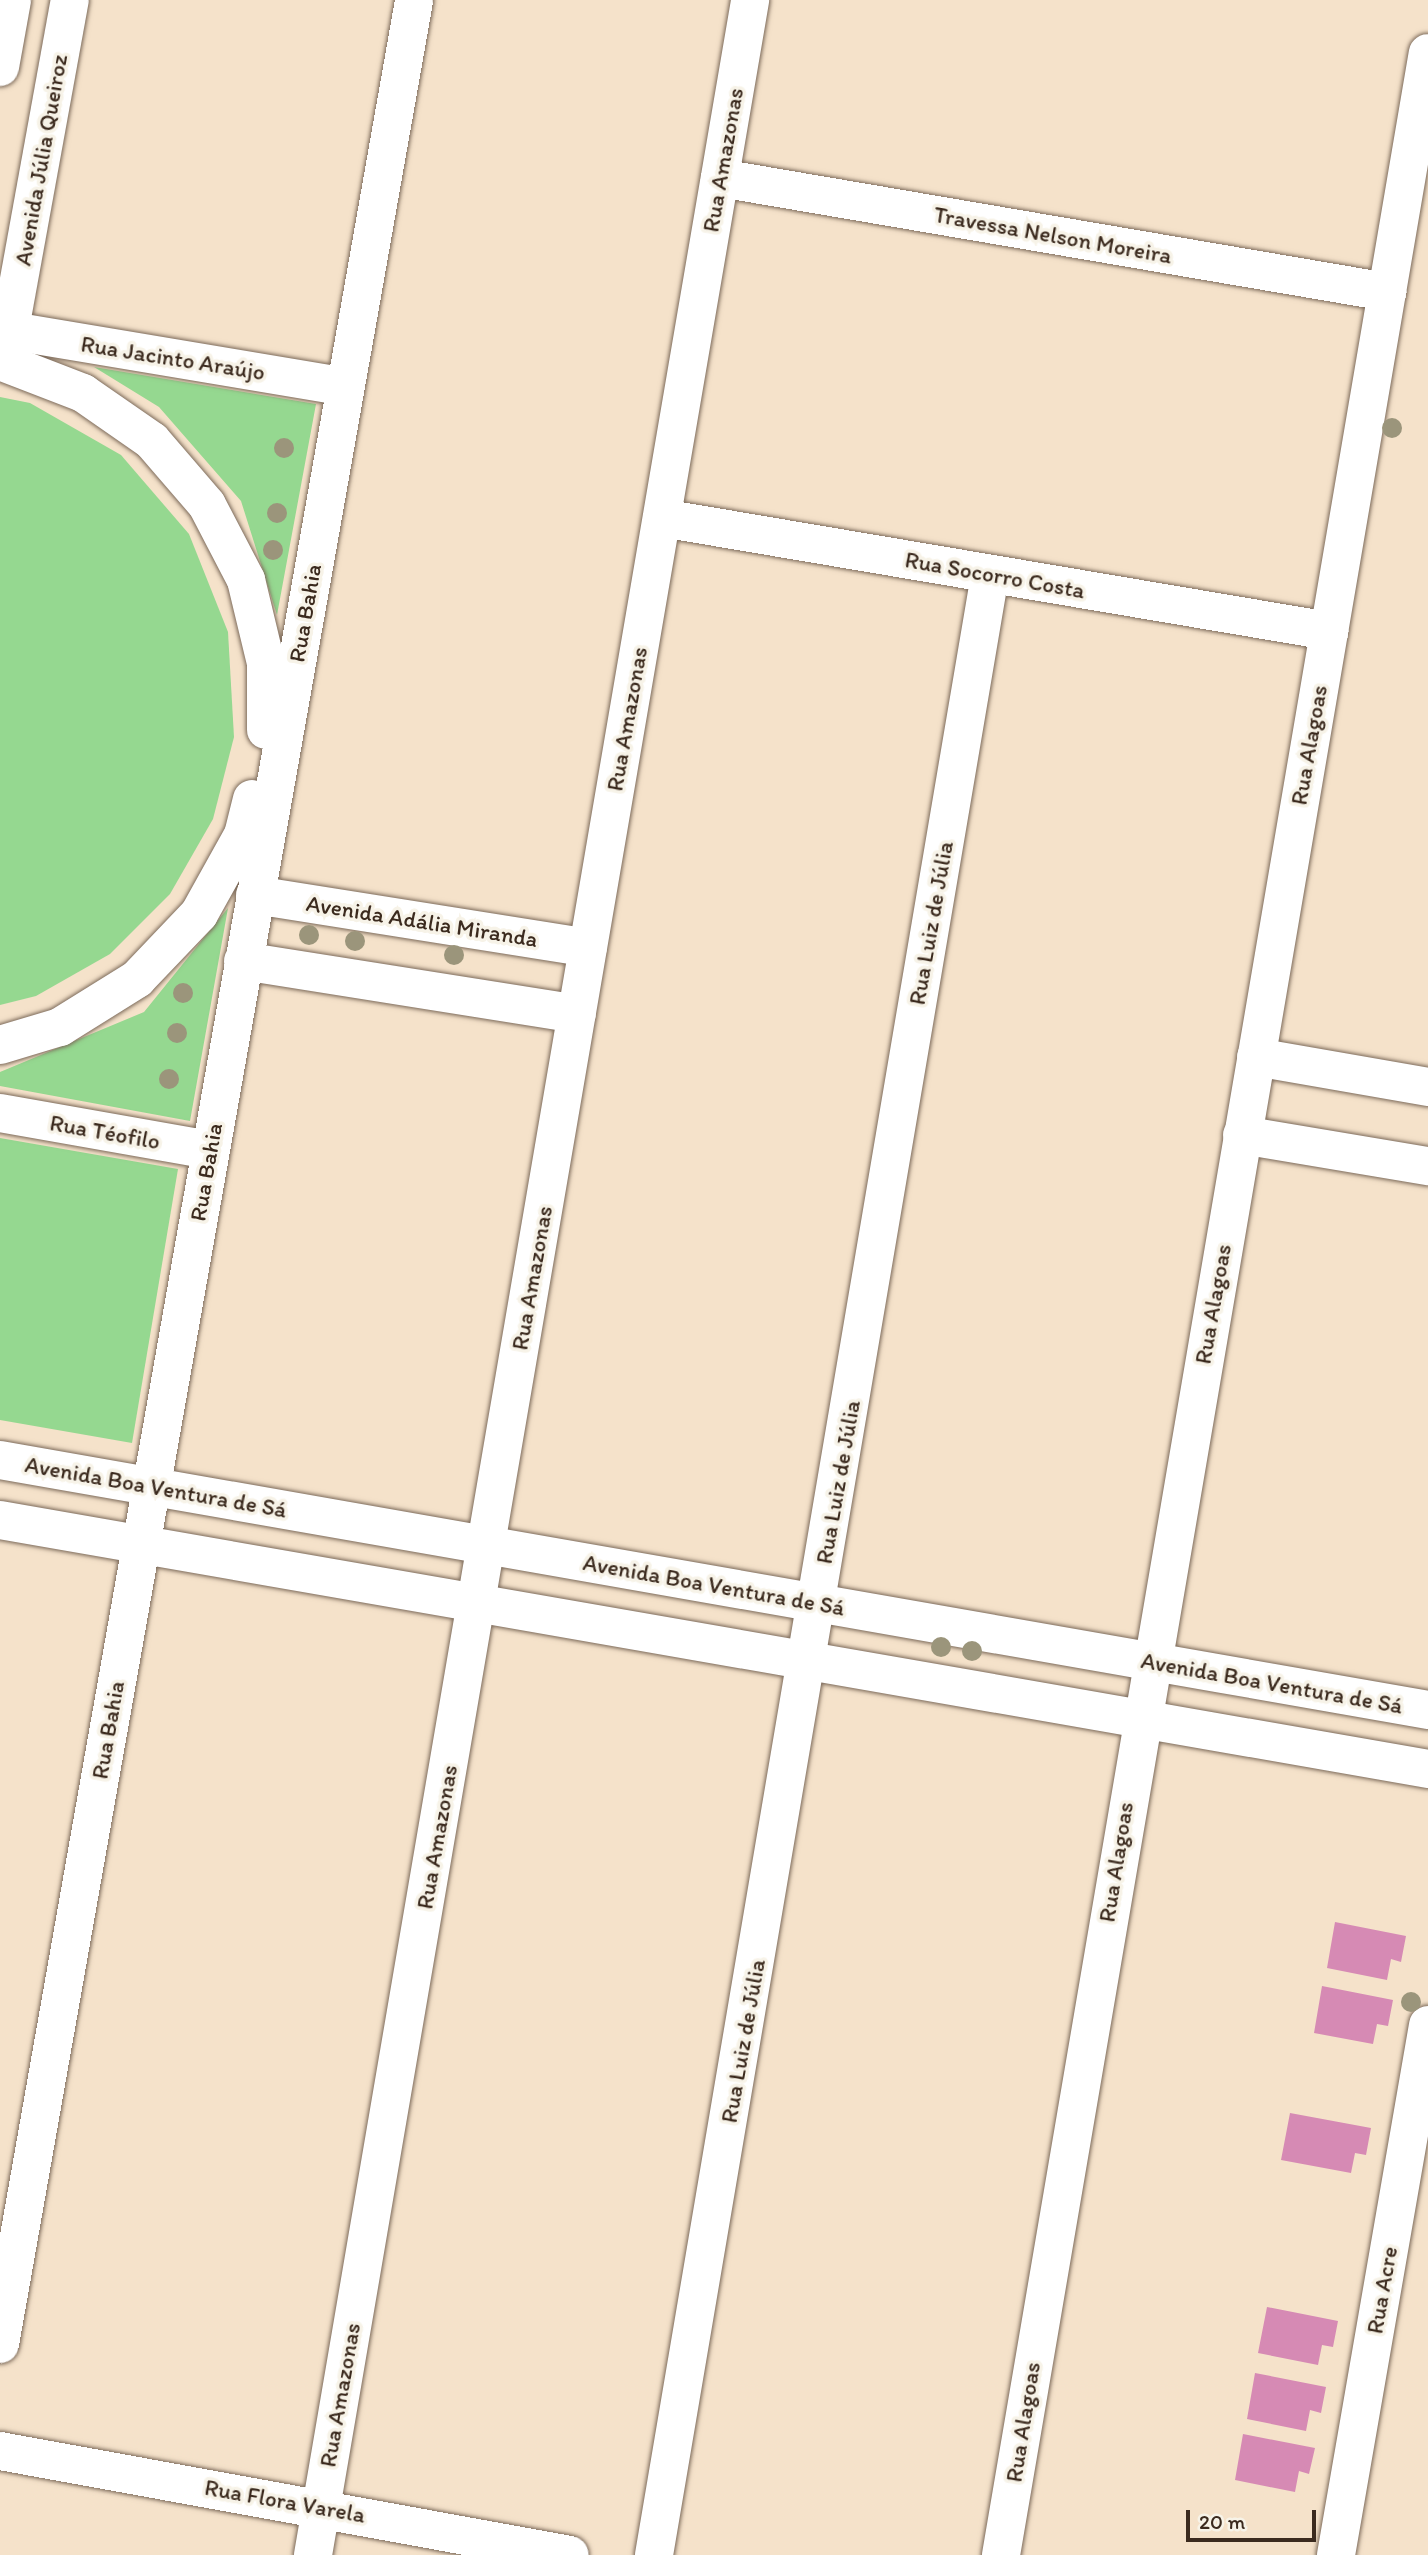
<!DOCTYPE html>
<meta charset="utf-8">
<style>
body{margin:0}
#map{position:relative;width:1428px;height:2555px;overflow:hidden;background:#f5e2ca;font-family:Itim,sans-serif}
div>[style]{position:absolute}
.green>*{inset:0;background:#95d890}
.building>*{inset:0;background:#d68ab4}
.roads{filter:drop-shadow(0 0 2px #7c6a5a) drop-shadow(0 0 2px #7c6a5a)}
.minor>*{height:38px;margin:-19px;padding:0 19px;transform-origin:19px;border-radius:19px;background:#fff}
.trees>*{width:20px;height:20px;margin:-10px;border-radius:50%;background:#9b957b}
span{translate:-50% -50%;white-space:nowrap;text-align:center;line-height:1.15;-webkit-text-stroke:7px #f7f3e8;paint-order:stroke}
.street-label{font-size:23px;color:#3b2a1e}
.scale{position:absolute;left:1186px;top:2510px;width:130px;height:32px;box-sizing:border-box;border:4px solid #3b2a1e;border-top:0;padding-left:9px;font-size:21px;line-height:24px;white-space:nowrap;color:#3b2a1e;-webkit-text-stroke:5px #f7f3e8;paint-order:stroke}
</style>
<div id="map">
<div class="green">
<i style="clip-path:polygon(94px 367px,316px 404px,277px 615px,241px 501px,159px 407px)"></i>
<i style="clip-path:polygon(0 397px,30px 403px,121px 455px,189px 534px,228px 632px,234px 737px,213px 819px,170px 894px,110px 954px,36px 996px,0 1005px)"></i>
<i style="clip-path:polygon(228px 908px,190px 1121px,0 1086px,0 1072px,144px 1012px)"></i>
<i style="clip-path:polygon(0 1138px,178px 1169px,132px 1443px,0 1420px)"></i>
</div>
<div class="building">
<i style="clip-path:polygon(1335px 1922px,1406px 1936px,1401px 1962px,1391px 1959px,1387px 1980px,1327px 1968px)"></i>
<i style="clip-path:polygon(1322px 1986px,1393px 2000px,1388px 2026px,1377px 2024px,1373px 2044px,1314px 2033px)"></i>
<i style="clip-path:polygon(1290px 2113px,1371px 2128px,1366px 2155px,1355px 2153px,1351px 2173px,1281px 2160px)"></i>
<i style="clip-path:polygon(1267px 2307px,1338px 2321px,1333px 2347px,1322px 2345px,1318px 2365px,1258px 2353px)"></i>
<i style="clip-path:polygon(1255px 2373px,1326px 2387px,1321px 2413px,1310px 2410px,1306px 2431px,1247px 2419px)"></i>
<i style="clip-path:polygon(1243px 2434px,1315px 2448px,1309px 2474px,1299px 2471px,1295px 2492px,1235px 2480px)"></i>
</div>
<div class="roads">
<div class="minor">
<i style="left:0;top:67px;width:68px;rotate:-79.8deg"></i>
<i style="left:720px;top:178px;width:677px;rotate:9.7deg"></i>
<i style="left:0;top:329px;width:350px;rotate:9.5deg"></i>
<i style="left:0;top:361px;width:89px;rotate:21.1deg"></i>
<i style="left:83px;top:393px;width:84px;rotate:34.8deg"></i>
<i style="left:152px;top:441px;width:84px;rotate:49.3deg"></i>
<i style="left:207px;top:505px;width:85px;rotate:62.5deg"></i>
<i style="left:246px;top:580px;width:85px;rotate:76.5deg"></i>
<i style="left:266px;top:663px;width:67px;rotate:90deg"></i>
<i style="left:4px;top:362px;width:368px;rotate:-79.7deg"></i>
<i style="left:662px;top:518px;width:677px;rotate:9.62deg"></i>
<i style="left:255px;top:895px;width:337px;rotate:9deg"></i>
<i style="left:243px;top:961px;width:338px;rotate:9deg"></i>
<i style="left:0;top:1045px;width:63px;rotate:-16.7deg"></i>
<i style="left:60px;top:1027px;width:91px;rotate:-31.9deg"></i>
<i style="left:137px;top:979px;width:90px;rotate:-46.4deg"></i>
<i style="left:199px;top:914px;width:90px;rotate:-60.9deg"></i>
<i style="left:243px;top:835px;width:37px;rotate:-76deg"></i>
<i style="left:1256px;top:1057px;width:175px;rotate:9.9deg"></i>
<i style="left:0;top:1113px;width:213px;rotate:10deg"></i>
<i style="left:1242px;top:1135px;width:189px;rotate:9.5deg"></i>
<i style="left:0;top:1460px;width:1450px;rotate:9.93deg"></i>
<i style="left:0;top:1520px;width:1450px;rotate:9.89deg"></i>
<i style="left:0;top:2344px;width:2380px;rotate:-79.98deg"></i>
<i style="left:0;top:2451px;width:579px;rotate:10.34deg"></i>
<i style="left:313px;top:2555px;width:2592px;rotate:-80.29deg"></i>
<i style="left:654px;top:2555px;width:2009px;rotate:-80.37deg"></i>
<i style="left:1001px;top:2555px;width:2538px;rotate:-80.32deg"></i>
<i style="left:1336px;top:2555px;width:538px;rotate:-80.15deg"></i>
</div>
</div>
<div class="trees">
<i style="left:1392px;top:428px"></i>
<i style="left:284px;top:448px"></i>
<i style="left:277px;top:513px"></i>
<i style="left:273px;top:550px"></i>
<i style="left:309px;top:935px"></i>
<i style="left:355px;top:941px"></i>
<i style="left:454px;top:955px"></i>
<i style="left:183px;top:993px"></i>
<i style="left:177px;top:1033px"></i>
<i style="left:169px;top:1079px"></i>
<i style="left:941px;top:1647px"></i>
<i style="left:972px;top:1651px"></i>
<i style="left:1411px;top:2002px"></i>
</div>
<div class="street-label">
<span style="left:41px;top:160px;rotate:-80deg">Avenida Júlia Queiroz</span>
<span style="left:723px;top:160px;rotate:-80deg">Rua Amazonas</span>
<span style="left:1053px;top:235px;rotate:10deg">Travessa Nelson Moreira</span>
<span style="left:173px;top:358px;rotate:9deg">Rua Jacinto Araújo</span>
<span style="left:995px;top:575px;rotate:10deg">Rua Socorro Costa</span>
<span style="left:305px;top:613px;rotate:-80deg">Rua Bahia</span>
<span style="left:627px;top:719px;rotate:-80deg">Rua Amazonas</span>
<span style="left:1309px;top:745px;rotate:-80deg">Rua Alagoas</span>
<span style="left:422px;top:921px;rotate:9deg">Avenida Adália Miranda</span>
<span style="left:931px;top:923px;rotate:-80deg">Rua Luiz de Júlia</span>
<span style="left:105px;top:1132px;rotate:10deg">Rua Téofilo</span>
<span style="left:206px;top:1172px;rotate:-80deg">Rua Bahia</span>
<span style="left:532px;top:1278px;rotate:-80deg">Rua Amazonas</span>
<span style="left:1213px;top:1304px;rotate:-80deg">Rua Alagoas</span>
<span style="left:838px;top:1482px;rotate:-80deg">Rua Luiz de Júlia</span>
<span style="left:156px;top:1487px;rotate:10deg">Avenida Boa Ventura de Sá</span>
<span style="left:714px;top:1585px;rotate:10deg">Avenida Boa Ventura de Sá</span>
<span style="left:1272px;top:1683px;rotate:10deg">Avenida Boa Ventura de Sá</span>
<span style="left:108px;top:1730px;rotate:-80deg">Rua Bahia</span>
<span style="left:437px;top:1837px;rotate:-80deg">Rua Amazonas</span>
<span style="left:1116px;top:1862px;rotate:-81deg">Rua Alagoas</span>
<span style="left:743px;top:2041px;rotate:-80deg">Rua Luiz de Júlia</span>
<span style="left:1382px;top:2290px;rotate:-80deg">Rua Acre</span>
<span style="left:340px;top:2395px;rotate:-80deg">Rua Amazonas</span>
<span style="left:1023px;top:2422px;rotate:-81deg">Rua Alagoas</span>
<span style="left:285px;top:2501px;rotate:10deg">Rua Flora Varela</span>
</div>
<div class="scale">20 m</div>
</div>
